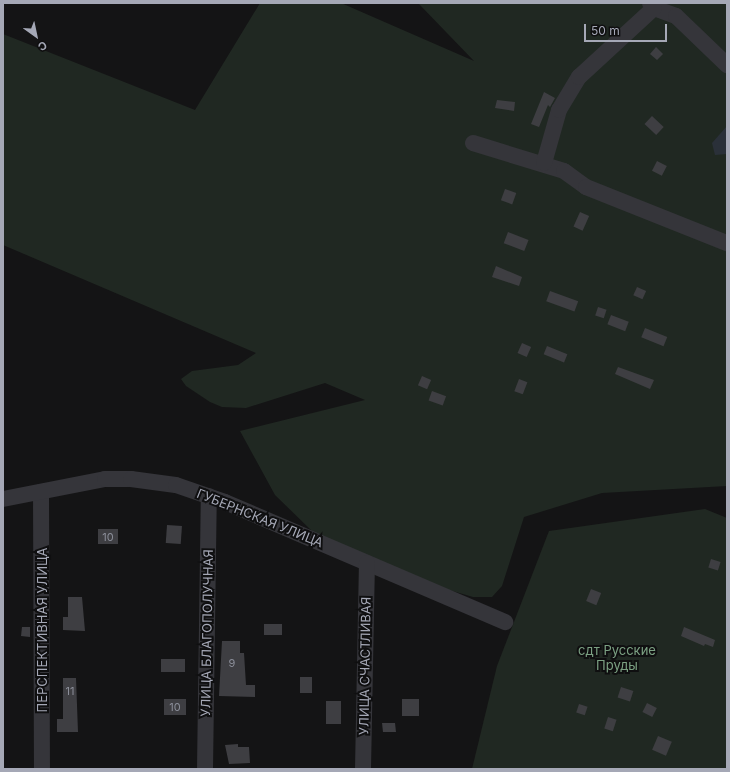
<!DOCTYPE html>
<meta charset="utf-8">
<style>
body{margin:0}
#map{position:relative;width:730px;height:772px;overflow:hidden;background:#141415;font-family:Inter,sans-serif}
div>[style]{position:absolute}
.green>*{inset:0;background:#202822}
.water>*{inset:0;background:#2a3039}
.building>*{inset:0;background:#3e3e42;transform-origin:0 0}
.minor>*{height:16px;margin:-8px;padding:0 8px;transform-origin:8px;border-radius:8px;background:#35353a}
span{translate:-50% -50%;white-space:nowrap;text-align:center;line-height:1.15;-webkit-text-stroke:4px #0f0f10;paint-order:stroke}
.number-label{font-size:11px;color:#8b8e99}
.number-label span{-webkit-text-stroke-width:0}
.street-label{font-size:13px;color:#a5a8b6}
.park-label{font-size:13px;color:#7ca183}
.frame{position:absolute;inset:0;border:4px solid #a5a8b6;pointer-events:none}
.north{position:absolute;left:16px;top:16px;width:40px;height:40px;-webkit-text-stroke:3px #0f0f10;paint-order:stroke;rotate:147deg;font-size:11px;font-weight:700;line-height:16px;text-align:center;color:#a5a8b6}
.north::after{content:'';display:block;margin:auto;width:14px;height:18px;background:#a5a8b6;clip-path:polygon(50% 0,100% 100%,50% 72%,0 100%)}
.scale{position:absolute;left:584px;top:24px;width:83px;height:18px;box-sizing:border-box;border:2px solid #a5a8b6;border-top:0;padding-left:5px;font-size:12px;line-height:14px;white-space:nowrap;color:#a5a8b6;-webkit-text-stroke:3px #0f0f10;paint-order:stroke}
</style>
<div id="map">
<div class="green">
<i style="clip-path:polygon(260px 3px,341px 3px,474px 61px,418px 3px,727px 3px,727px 486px,602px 493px,524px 517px,502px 586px,492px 597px,473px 597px,432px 585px,313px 532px,275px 495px,240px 431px,365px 400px,325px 383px,246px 408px,222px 407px,210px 402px,186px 386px,181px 379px,192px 371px,238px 365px,256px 353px,3px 245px,3px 34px,195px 110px)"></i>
<i style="clip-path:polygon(705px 509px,727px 518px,727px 769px,472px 769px,497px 666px,549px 531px)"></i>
</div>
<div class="water">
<i style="clip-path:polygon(727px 109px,727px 154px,715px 155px,712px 143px,727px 126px)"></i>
</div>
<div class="building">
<i style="clip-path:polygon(656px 47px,663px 54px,657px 60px,650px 54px)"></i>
<i style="clip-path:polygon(544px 92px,555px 98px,550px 107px,548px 105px,539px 127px,531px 124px)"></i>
<i style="clip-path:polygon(497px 100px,515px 102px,514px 111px,495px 108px)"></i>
<i style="left:652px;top:116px;width:16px;height:11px;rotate:43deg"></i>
<i style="left:657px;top:161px;width:11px;height:11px;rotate:27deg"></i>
<i style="left:505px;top:189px;width:12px;height:12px;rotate:20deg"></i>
<i style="left:580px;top:212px;width:10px;height:16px;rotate:24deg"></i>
<i style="left:508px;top:232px;width:22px;height:12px;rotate:21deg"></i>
<i style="clip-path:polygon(496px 266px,522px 277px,519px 286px,492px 277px)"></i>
<i style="left:637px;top:287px;width:10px;height:9px;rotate:24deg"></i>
<i style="left:550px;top:291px;width:30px;height:11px;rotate:20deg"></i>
<i style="left:598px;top:307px;width:9px;height:9px;rotate:18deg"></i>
<i style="left:611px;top:315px;width:19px;height:10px;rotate:21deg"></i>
<i style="left:645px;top:328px;width:24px;height:10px;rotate:22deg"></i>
<i style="left:522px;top:343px;width:10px;height:11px;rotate:24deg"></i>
<i style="left:547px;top:346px;width:22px;height:9px;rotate:22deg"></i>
<i style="clip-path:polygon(618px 367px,654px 380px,650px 389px,615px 374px)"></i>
<i style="left:422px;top:376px;width:10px;height:10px;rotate:24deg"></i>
<i style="left:519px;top:379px;width:9px;height:13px;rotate:21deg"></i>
<i style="left:432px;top:391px;width:15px;height:10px;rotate:20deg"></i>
<i style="left:167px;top:525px;width:15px;height:18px;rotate:4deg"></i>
<i style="left:98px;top:529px;width:20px;height:15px"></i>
<i style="left:711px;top:559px;width:10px;height:9px;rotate:17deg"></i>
<i style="left:591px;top:589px;width:11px;height:13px;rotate:22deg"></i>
<i style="clip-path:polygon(68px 597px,82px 597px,85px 631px,63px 630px,63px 617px,68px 617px)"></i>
<i style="left:264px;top:624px;width:18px;height:11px"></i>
<i style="clip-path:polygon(22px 627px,30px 627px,30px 637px,21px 636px)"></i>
<i style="clip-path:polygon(684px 627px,715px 640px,713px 647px,705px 644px,704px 646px,681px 636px)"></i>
<i style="clip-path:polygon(222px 641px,240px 641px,240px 653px,244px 653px,246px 685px,255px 685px,255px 697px,219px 696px)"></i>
<i style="left:185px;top:659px;width:13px;height:24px;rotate:90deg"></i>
<i style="left:312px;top:677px;width:16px;height:12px;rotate:90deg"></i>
<i style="clip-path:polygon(63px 678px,76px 678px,78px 732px,57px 732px,57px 719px,63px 719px)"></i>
<i style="left:621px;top:687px;width:13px;height:11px;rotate:18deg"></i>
<i style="left:164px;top:699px;width:22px;height:16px"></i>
<i style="left:402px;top:699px;width:17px;height:17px"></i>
<i style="left:341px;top:701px;width:23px;height:15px;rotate:90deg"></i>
<i style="left:647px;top:703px;width:11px;height:10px;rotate:27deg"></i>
<i style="left:579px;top:704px;width:9px;height:9px;rotate:18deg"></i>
<i style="left:608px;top:717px;width:9px;height:12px;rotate:18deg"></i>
<i style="clip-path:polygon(382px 723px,395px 723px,396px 732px,383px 732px)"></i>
<i style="left:658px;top:736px;width:15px;height:15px;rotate:23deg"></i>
<i style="clip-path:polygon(238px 744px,238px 747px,249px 747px,250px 763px,229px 764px,225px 745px)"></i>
</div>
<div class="minor">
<i style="left:650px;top:3px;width:6px;rotate:51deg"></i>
<i style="left:654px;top:8px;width:23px;rotate:20deg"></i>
<i style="left:676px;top:16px;width:71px;rotate:43.9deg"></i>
<i style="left:473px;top:143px;width:95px;rotate:17.1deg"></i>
<i style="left:564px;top:171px;width:27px;rotate:36deg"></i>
<i style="left:586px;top:187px;width:152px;rotate:21.7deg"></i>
<i style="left:544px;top:163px;width:55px;rotate:-74.2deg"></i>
<i style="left:559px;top:110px;width:39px;rotate:-59deg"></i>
<i style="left:579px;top:77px;width:102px;rotate:-42.6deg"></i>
<i style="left:41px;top:492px;width:277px;rotate:89.8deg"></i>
<i style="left:3px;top:499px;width:104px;rotate:-11.1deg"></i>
<i style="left:105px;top:479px;width:26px"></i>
<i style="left:131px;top:479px;width:45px;rotate:7.6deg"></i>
<i style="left:176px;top:485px;width:52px;rotate:19.1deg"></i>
<i style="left:225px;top:502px;width:305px;rotate:23.2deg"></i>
<i style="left:205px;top:769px;width:273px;rotate:-89.2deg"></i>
<i style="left:363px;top:769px;width:206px;rotate:-88.9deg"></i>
</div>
<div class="number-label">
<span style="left:108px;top:537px">10</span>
<span style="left:232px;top:663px">9</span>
<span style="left:70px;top:691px">11</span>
<span style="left:175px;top:707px">10</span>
</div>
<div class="street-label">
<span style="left:260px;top:518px;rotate:22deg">ГУБЕРНСКАЯ УЛИЦА</span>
<span style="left:42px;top:630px;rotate:-90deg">ПЕРСПЕКТИВНАЯ УЛИЦА</span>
<span style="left:207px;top:633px;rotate:-89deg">УЛИЦА БЛАГОПОЛУЧНАЯ</span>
<span style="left:365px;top:666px;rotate:-89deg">УЛИЦА СЧАСТЛИВАЯ</span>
</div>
<div class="park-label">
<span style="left:617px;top:658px">сдт Русские<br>Пруды</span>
</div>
<div class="frame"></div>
<div class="north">С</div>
<div class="scale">50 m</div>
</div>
